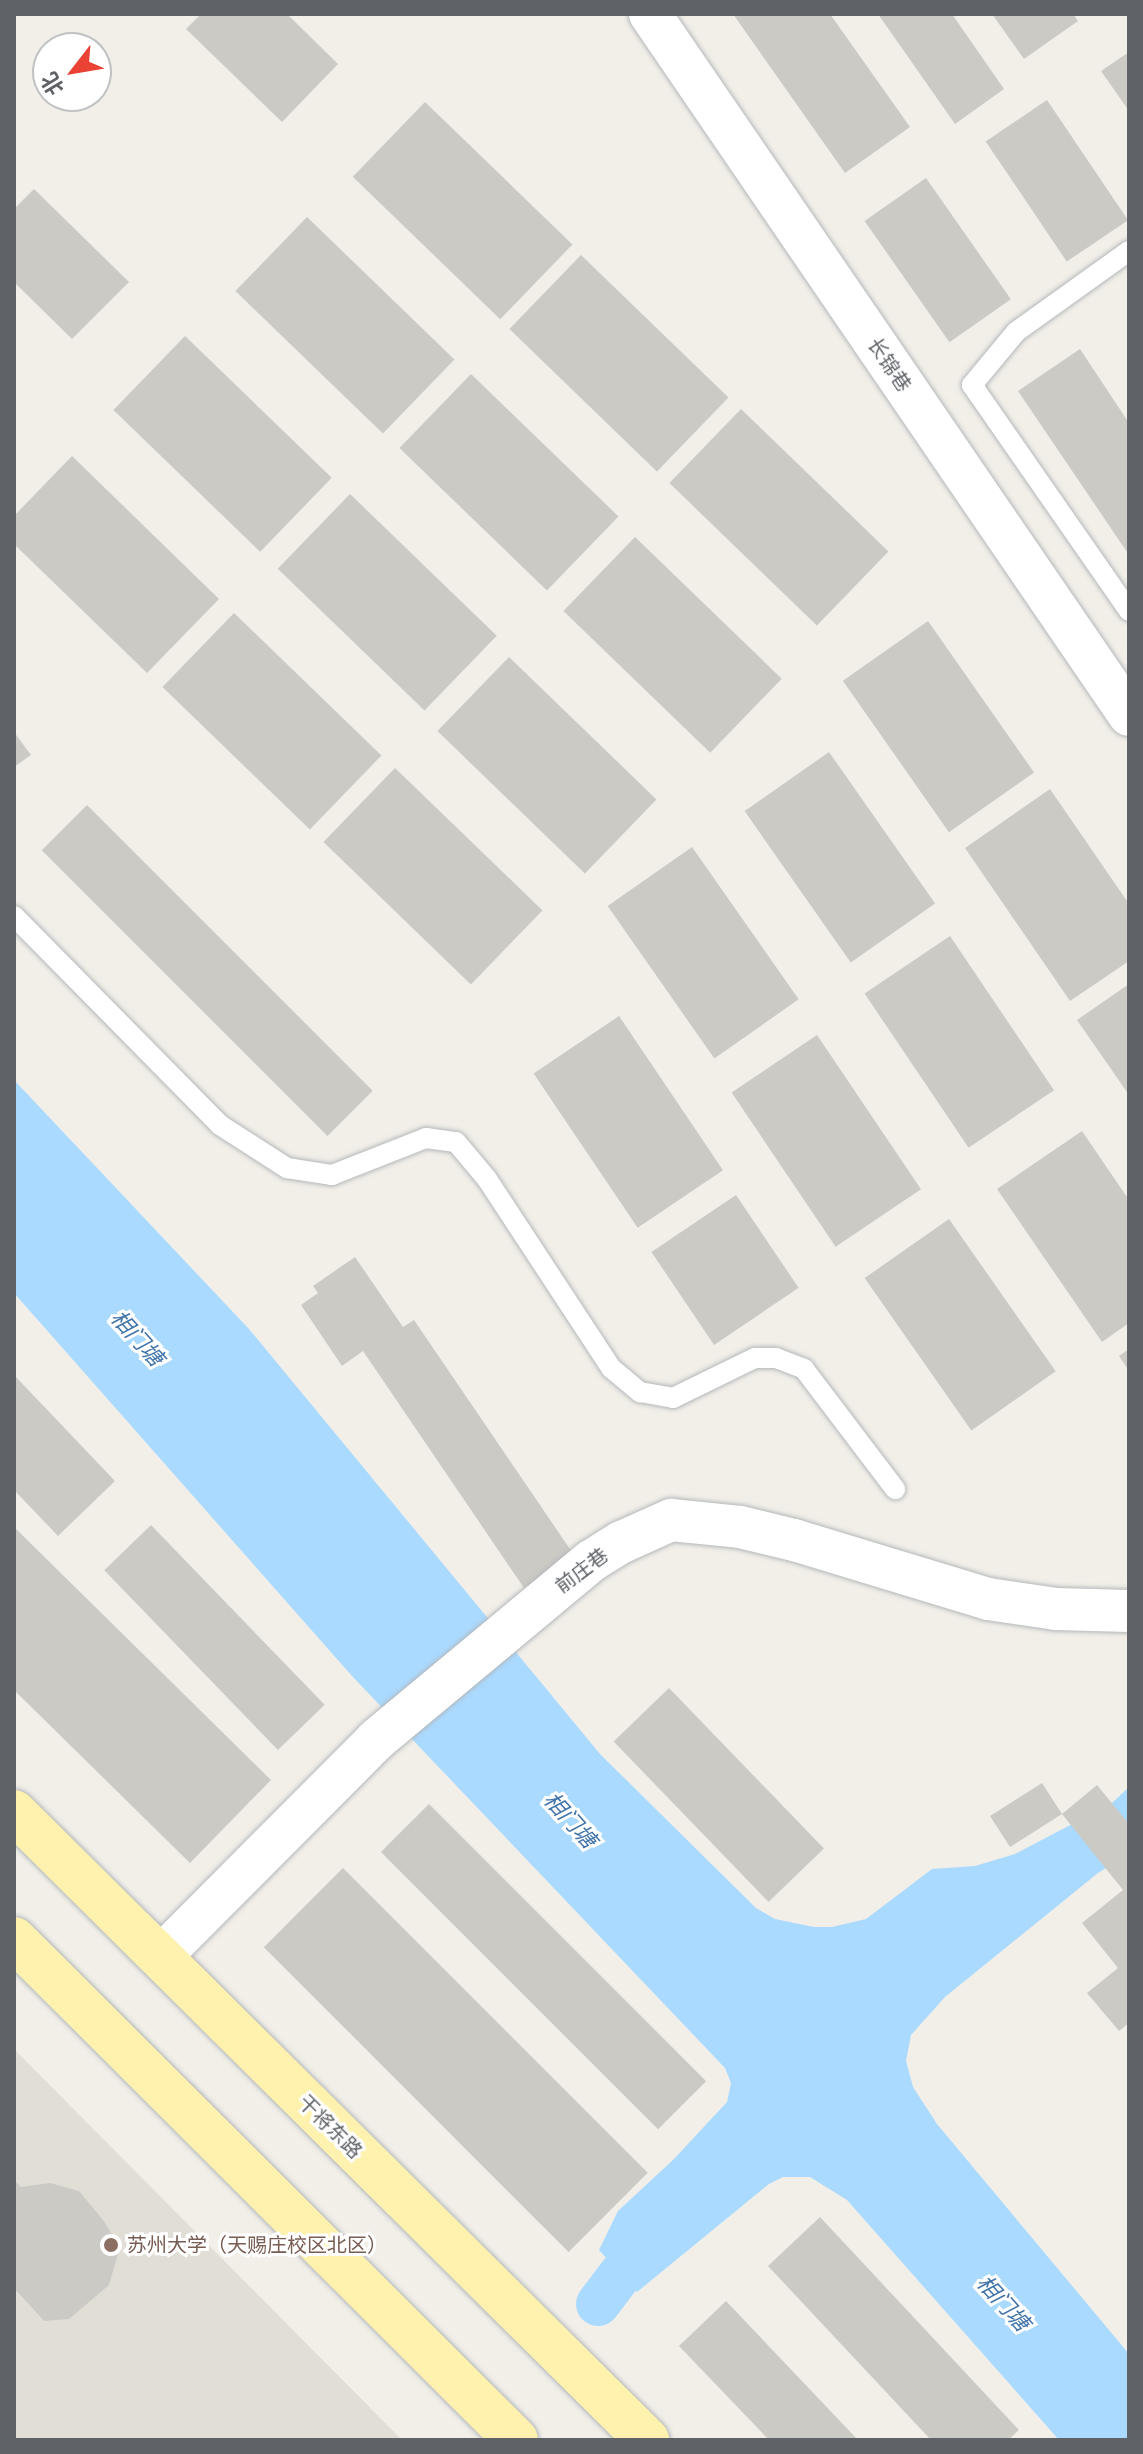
<!DOCTYPE html>
<meta charset="utf-8">
<style>
body{margin:0}
#map{position:relative;width:1143px;height:2454px;overflow:hidden;background:#f1efe8;font-family:Arial,"Noto Sans SC",sans-serif}
div>[style]{position:absolute}
.education>*{inset:0;background:#e1ded6}
.water>*{inset:0;background:#aadaff}
.canal>*{height:44px;margin:-22px;padding:0 22px;transform-origin:22px;border-radius:22px;background:#aadaff}
.building>*{inset:0;background:#cccac5;transform-origin:0 0}
.roads{filter:drop-shadow(0 0 2px #b5b8bc) drop-shadow(0 0 2px #b5b8bc)}
.service>*{height:20px;margin:-10px;padding:0 10px;transform-origin:10px;border-radius:10px;background:#fff}
.minor>*{height:42px;margin:-21px;padding:0 21px;transform-origin:21px;border-radius:21px;background:#fff}
.primary>*{height:44px;margin:-22px;padding:0 22px;transform-origin:22px;border-radius:22px;background:#fff2af}
.dots>*{width:22px;height:22px;translate:-50% -50%;box-sizing:border-box;border:4px solid #fff;border-radius:50%}
span{translate:-50% -50%;white-space:nowrap;text-align:center;line-height:1.15;-webkit-text-stroke:6px #fff;paint-order:stroke}
.street-label{font-size:20px;color:#5f6368}
.education-label{font-size:20px;color:#785e54}
.left{translate:0 -50%;text-align:left}
.water-label{font-size:22px;color:#4174aa;font-style:italic}
.frame{position:absolute;inset:0;border:16px solid #5f6368;pointer-events:none}
.north{position:absolute;left:32px;top:32px;width:80px;height:80px;box-sizing:border-box;background:#fff;border:2px solid #bfc1c3;border-radius:50%;rotate:239deg;font-size:22px;font-weight:700;line-height:32px;text-align:center;color:#5f6368}
.north::after{content:'';display:block;margin:auto;width:28px;height:36px;background:#ea4335;clip-path:polygon(50% 0,100% 100%,50% 72%,0 100%)}
</style>
<div id="map">
<div class="education">
<i style="clip-path:polygon(14px 2049px,402px 2440px,14px 2440px)"></i>
</div>
<div class="water">
<i style="clip-path:polygon(14px 1080px,249px 1329px,600px 1754px,756px 1908px,775px 1919px,814px 1927px,832px 1927px,866px 1919px,932px 1869px,975px 1866px,1015px 1854px,1112px 1803px,1129px 1787px,1129px 1854px,1098px 1873px,945px 1997px,911px 2035px,906px 2061px,913px 2087px,937px 2124px,1129px 2354px,1129px 2440px,1059px 2440px,847px 2200px,810px 2177px,783px 2177px,769px 2184px,637px 2292px,599px 2250px,618px 2211px,674px 2159px,727px 2102px,731px 2083px,725px 2068px,352px 1676px,14px 1293px)"></i>
</div>
<div class="canal">
<i style="left:598px;top:2304px;width:38px;rotate:-53deg"></i>
</div>
<div class="building">
<i style="clip-path:polygon(201px 14px,287px 14px,338px 64px,282px 122px,186px 29px)"></i>
<i style="clip-path:polygon(733px 14px,830px 14px,910px 127px,845px 173px)"></i>
<i style="clip-path:polygon(878px 14px,952px 14px,1004px 89px,955px 124px)"></i>
<i style="clip-path:polygon(992px 14px,1073px 14px,1078px 21px,1024px 59px)"></i>
<i style="clip-path:polygon(1129px 52px,1129px 111px,1101px 71px)"></i>
<i style="left:1047px;top:100px;width:145px;height:74px;rotate:56deg"></i>
<i style="left:425px;top:102px;width:205px;height:104px;rotate:44deg"></i>
<i style="left:926px;top:178px;width:148px;height:75px;rotate:55deg"></i>
<i style="clip-path:polygon(34px 189px,129px 282px,72px 339px,14px 282px,14px 209px)"></i>
<i style="left:307px;top:217px;width:205px;height:103px;rotate:44deg"></i>
<i style="left:581px;top:255px;width:205px;height:103px;rotate:44deg"></i>
<i style="left:185px;top:336px;width:204px;height:103px;rotate:44deg"></i>
<i style="clip-path:polygon(1080px 349px,1129px 423px,1129px 555px,1018px 391px)"></i>
<i style="left:471px;top:374px;width:205px;height:103px;rotate:44deg"></i>
<i style="left:741px;top:409px;width:205px;height:103px;rotate:44deg"></i>
<i style="clip-path:polygon(72px 456px,219px 599px,147px 673px,14px 544px,14px 516px)"></i>
<i style="left:350px;top:494px;width:204px;height:104px;rotate:44deg"></i>
<i style="left:635px;top:537px;width:204px;height:103px;rotate:44deg"></i>
<i style="left:234px;top:613px;width:205px;height:103px;rotate:44deg"></i>
<i style="left:928px;top:621px;width:185px;height:104px;rotate:55deg"></i>
<i style="left:509px;top:657px;width:205px;height:103px;rotate:44deg"></i>
<i style="clip-path:polygon(14px 732px,31px 755px,14px 767px)"></i>
<i style="left:829px;top:752px;width:185px;height:103px;rotate:55deg"></i>
<i style="left:395px;top:768px;width:205px;height:103px;rotate:44deg"></i>
<i style="clip-path:polygon(1050px 789px,1129px 904px,1129px 961px,1070px 1001px,965px 848px)"></i>
<i style="left:87px;top:805px;width:404px;height:64px;rotate:45deg"></i>
<i style="left:692px;top:847px;width:186px;height:103px;rotate:55deg"></i>
<i style="left:950px;top:936px;width:186px;height:103px;rotate:56deg"></i>
<i style="clip-path:polygon(1129px 984px,1129px 1095px,1077px 1020px)"></i>
<i style="left:619px;top:1016px;width:186px;height:103px;rotate:56deg"></i>
<i style="left:817px;top:1035px;width:186px;height:103px;rotate:56deg"></i>
<i style="clip-path:polygon(1082px 1131px,1129px 1200px,1129px 1323px,1102px 1342px,997px 1189px)"></i>
<i style="left:736px;top:1195px;width:112px;height:102px;rotate:56deg"></i>
<i style="left:949px;top:1219px;width:186px;height:103px;rotate:55deg"></i>
<i style="clip-path:polygon(355px 1257px,403px 1327px,414px 1320px,574px 1555px,524px 1588px,363px 1351px,342px 1366px,301px 1305px,318px 1293px,313px 1286px)"></i>
<i style="clip-path:polygon(1129px 1349px,1129px 1371px,1119px 1356px)"></i>
<i style="clip-path:polygon(14px 1375px,115px 1481px,58px 1536px,14px 1490px)"></i>
<i style="left:151px;top:1525px;width:250px;height:65px;rotate:46deg"></i>
<i style="clip-path:polygon(14px 1527px,271px 1780px,190px 1863px,14px 1690px)"></i>
<i style="left:669px;top:1688px;width:223px;height:77px;rotate:46deg"></i>
<i style="clip-path:polygon(1042px 1783px,1062px 1814px,1097px 1785px,1129px 1824px,1129px 2023px,1119px 2031px,1087px 1993px,1118px 1968px,1082px 1923px,1123px 1890px,1062px 1814px,1010px 1847px,990px 1816px)"></i>
<i style="left:429px;top:1804px;width:392px;height:68px;rotate:45deg"></i>
<i style="left:343px;top:1868px;width:431px;height:112px;rotate:45deg"></i>
<i style="clip-path:polygon(14px 2180px,21px 2187px,50px 2183px,79px 2191px,103px 2220px,120px 2247px,109px 2285px,69px 2319px,44px 2321px,14px 2288px)"></i>
<i style="clip-path:polygon(820px 2217px,1019px 2430px,1008px 2440px,931px 2440px,768px 2266px)"></i>
<i style="clip-path:polygon(726px 2301px,858px 2440px,769px 2440px,679px 2346px)"></i>
</div>
<div class="roads">
<div class="service">
<i style="left:1129px;top:251px;width:139px;rotate:144.4deg"></i>
<i style="left:1016px;top:332px;width:69px;rotate:129.7deg"></i>
<i style="left:972px;top:385px;width:275px;rotate:55.2deg"></i>
<i style="left:14px;top:916px;width:293px;rotate:45.4deg"></i>
<i style="left:220px;top:1125px;width:80px;rotate:32.7deg"></i>
<i style="left:287px;top:1168px;width:46px;rotate:8.8deg"></i>
<i style="left:332px;top:1175px;width:101px;rotate:-21.5deg"></i>
<i style="left:426px;top:1138px;width:30px;rotate:8deg"></i>
<i style="left:456px;top:1142px;width:48px;rotate:50deg"></i>
<i style="left:487px;top:1179px;width:226px;rotate:56.7deg"></i>
<i style="left:611px;top:1368px;width:38px;rotate:40deg"></i>
<i style="left:640px;top:1392px;width:34px;rotate:10deg"></i>
<i style="left:673px;top:1398px;width:91px;rotate:-26deg"></i>
<i style="left:755px;top:1358px;width:21px"></i>
<i style="left:776px;top:1358px;width:30px;rotate:21deg"></i>
<i style="left:804px;top:1369px;width:151px;rotate:52.8deg"></i>
</div>
<div class="minor">
<i style="left:650px;top:14px;width:849px;rotate:55.65deg"></i>
<i style="left:160px;top:1957px;width:306px;rotate:-45.1deg"></i>
<i style="left:376px;top:1740px;width:280px;rotate:-39.8deg"></i>
<i style="left:591px;top:1561px;width:36px;rotate:-32deg"></i>
<i style="left:622px;top:1542px;width:54px;rotate:-24.2deg"></i>
<i style="left:671px;top:1520px;width:69px;rotate:5.8deg"></i>
<i style="left:740px;top:1527px;width:56px;rotate:13.5deg"></i>
<i style="left:794px;top:1540px;width:203px;rotate:16.9deg"></i>
<i style="left:988px;top:1599px;width:69px;rotate:8.4deg"></i>
<i style="left:1056px;top:1609px;width:73px;rotate:1.6deg"></i>
</div>
<div class="primary">
<i style="left:14px;top:1812px;width:892px;rotate:44.77deg"></i>
<i style="left:14px;top:1939px;width:709px;rotate:44.94deg"></i>
</div>
</div>
<div class="dots">
<i style="left:111px;top:2245px;background:#8d6e63"></i>
</div>
<div class="street-label">
<span style="left:889px;top:365px;rotate:56deg">长锦巷</span>
<span style="left:582px;top:1571px;rotate:-37deg">前庄巷</span>
<span style="left:330px;top:2127px;rotate:45deg">干将东路</span>
</div>
<div class="education-label">
<span class="left" style="left:127px;top:2245px">苏州大学（天赐庄校区北区）</span>
</div>
<div class="water-label">
<span style="left:137px;top:1338px;rotate:48deg">相门塘</span>
<span style="left:570px;top:1820px;rotate:48deg">相门塘</span>
<span style="left:1003px;top:2303px;rotate:48deg">相门塘</span>
</div>
<div class="frame"></div>
<div class="north">北</div>
</div>
